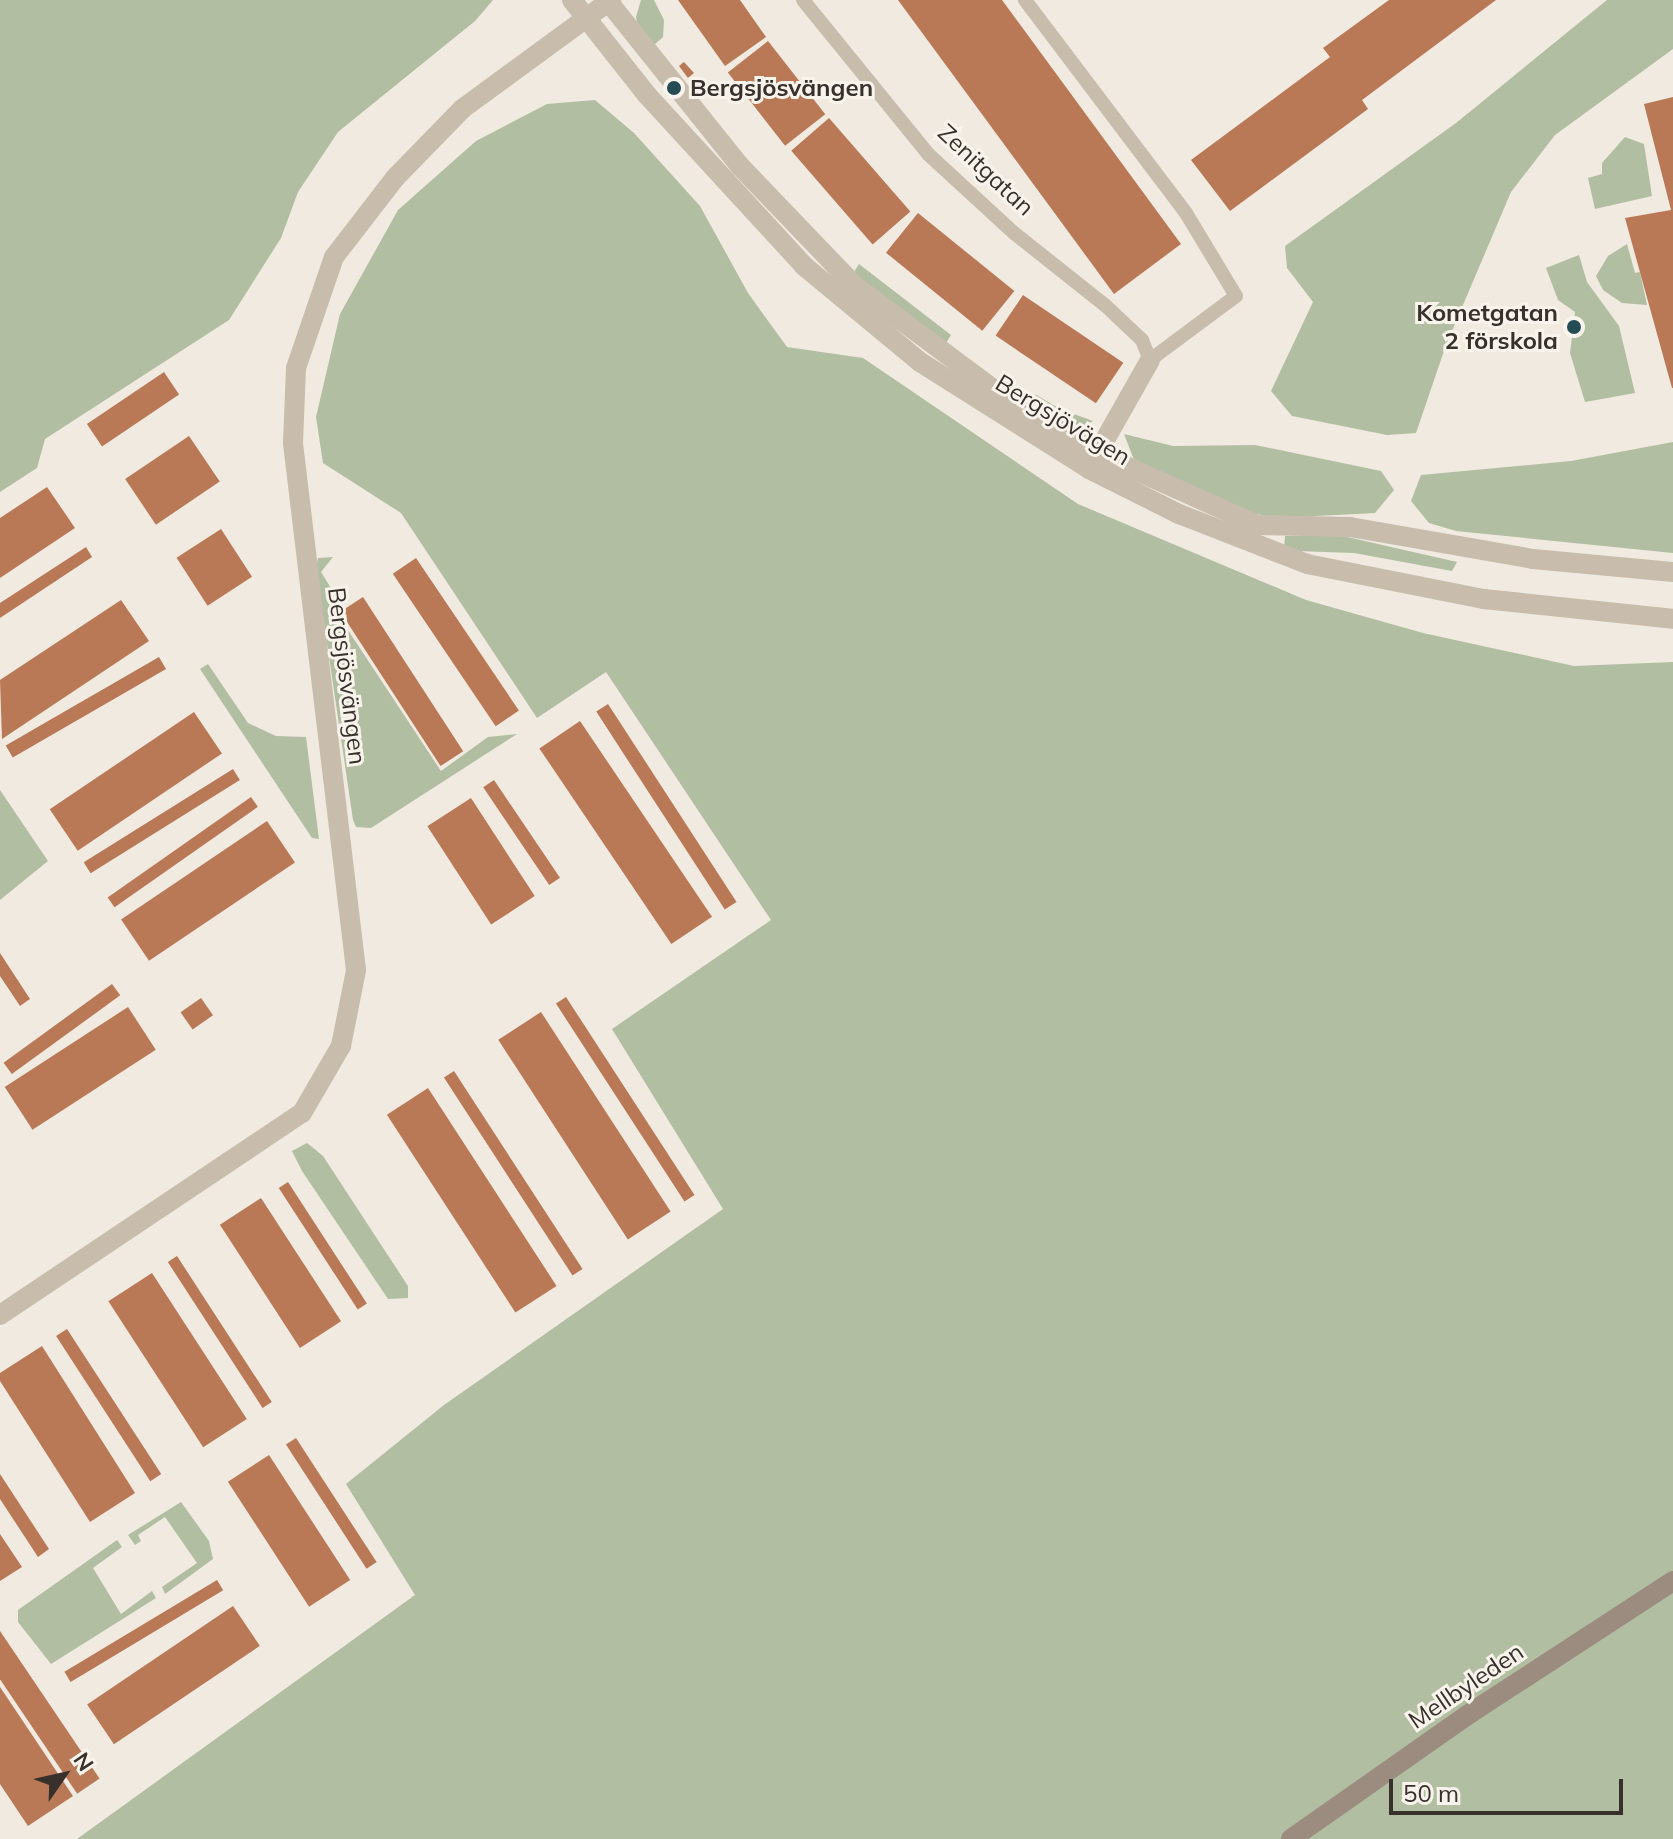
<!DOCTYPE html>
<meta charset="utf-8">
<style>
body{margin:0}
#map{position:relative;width:1673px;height:1839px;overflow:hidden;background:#f0eae0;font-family:Mulish,sans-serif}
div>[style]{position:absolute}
.green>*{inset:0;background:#b2bea1}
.building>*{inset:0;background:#b97856;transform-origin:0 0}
.service>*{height:14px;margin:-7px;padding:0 7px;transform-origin:7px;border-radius:7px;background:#c8bcad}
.minor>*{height:20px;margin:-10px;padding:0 10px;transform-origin:10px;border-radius:10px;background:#c8bcad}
.tertiary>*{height:20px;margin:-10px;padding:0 10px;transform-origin:10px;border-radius:10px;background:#c8bcad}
.secondary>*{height:20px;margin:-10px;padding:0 10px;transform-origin:10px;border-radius:10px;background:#9b8c7f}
.dots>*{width:22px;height:22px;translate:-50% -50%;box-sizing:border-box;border:4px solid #f8f4ec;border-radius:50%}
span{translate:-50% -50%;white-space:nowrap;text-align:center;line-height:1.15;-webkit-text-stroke:6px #f8f4ec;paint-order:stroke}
.poi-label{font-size:24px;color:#37302b;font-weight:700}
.left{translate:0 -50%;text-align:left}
.right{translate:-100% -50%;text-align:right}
.street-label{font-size:24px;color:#37302b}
.north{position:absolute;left:24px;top:1735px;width:80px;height:80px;-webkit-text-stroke:6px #f8f4ec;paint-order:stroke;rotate:56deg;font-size:22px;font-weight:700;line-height:32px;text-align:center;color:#37302b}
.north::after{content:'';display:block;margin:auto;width:28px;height:36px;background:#37302b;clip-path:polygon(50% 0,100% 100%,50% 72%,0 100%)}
.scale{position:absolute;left:1389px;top:1779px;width:234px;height:36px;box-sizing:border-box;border:4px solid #37302b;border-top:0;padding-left:10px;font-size:24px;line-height:28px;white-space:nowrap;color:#37302b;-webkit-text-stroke:6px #f8f4ec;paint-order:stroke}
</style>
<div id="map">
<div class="green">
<i style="clip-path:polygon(0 0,493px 0,475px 21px,338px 132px,298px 192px,281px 238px,229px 320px,45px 439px,37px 468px,0 492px)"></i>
<i style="clip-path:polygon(641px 0,654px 0,664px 20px,663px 37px,654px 45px,639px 31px,636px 17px)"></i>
<i style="clip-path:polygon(1607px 0,1673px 0,1673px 49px,1555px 135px,1511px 192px,1446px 345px,1416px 433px,1387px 435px,1292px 416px,1271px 391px,1313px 302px,1287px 268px,1285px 246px,1456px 123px)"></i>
<i style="clip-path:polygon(595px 100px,634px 133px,700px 206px,748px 293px,787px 347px,863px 358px,1078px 504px,1306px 600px,1423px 633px,1574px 666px,1673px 662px,1673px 1839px,77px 1839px,415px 1595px,346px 1484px,444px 1405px,723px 1209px,612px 1029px,771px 920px,606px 672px,537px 718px,401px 513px,323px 463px,316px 417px,340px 314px,398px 210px,476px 141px,547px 104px)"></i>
<i style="clip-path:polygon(1625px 137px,1644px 144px,1652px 196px,1595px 209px,1588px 178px,1602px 174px,1602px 163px)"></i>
<i style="clip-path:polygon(1627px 244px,1635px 273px,1640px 272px,1647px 305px,1622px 303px,1603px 290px,1596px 276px,1608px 256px)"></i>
<i style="clip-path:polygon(1579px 255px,1587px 282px,1619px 326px,1635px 393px,1585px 402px,1570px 353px,1575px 312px,1558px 300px,1546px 268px)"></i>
<i style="clip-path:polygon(859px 264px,951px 335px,946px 343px,860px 280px,854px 272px)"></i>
<i style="clip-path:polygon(1035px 394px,1060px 409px,1093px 421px,1078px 429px,1046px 416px)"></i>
<i style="clip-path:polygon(1124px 434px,1173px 446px,1255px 445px,1381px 471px,1394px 490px,1375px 513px,1276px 518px,1247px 512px,1134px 460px)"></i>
<i style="clip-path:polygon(1673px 442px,1673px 553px,1456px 531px,1429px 523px,1411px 501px,1421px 475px,1571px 461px)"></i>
<i style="clip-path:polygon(1285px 536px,1343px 536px,1457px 562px,1452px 571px,1354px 553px,1297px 551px,1284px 549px)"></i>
<i style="clip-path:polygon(333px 557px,321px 572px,342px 606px,336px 612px,441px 771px,488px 737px,517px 734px,371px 828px,356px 827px,353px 820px,316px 568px,318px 558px)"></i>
<i style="clip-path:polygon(208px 664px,248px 723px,276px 736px,306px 737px,319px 839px,312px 838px,200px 669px)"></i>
<i style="clip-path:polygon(0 790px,48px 861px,0 900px)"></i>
<i style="clip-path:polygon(307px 1143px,323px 1156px,408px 1286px,408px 1298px,388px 1299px,302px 1171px,292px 1151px)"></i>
<i style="clip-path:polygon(181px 1502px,209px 1541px,213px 1559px,165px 1594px,162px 1587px,197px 1563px,165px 1517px,138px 1535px,141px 1541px,135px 1545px,128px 1535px)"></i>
<i style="clip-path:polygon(117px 1540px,122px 1547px,93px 1568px,121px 1614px,152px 1591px,156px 1598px,51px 1664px,18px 1622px,18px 1610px)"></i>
</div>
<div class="building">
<i style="clip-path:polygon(678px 0,740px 0,766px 37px,725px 66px)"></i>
<i style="clip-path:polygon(898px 0,1002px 0,1181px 244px,1114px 294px)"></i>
<i style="clip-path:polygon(1389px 0,1496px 0,1362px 100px,1368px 109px,1230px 211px,1191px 160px,1330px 57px,1323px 48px)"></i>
<i style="left:768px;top:41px;width:93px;height:51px;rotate:52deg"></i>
<i style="clip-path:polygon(684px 62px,694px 73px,688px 78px,679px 66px)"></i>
<i style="clip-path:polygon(1673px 97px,1673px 388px,1672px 388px,1625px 218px,1671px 210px,1644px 104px)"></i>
<i style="left:829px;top:118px;width:124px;height:50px;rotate:49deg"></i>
<i style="left:918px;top:213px;width:124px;height:51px;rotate:39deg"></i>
<i style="left:1023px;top:295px;width:121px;height:49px;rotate:34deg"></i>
<i style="left:164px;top:372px;width:27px;height:93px;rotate:56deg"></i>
<i style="left:189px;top:436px;width:55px;height:77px;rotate:56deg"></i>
<i style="clip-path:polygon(47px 487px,75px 528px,0 578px,0 518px)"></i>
<i style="left:221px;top:529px;width:57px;height:53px;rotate:57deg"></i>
<i style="clip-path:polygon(86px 547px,92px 557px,0 618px,0 603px)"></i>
<i style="left:416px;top:558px;width:184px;height:28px;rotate:56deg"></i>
<i style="left:363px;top:597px;width:184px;height:27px;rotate:57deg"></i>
<i style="clip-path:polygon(121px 600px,149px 641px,2px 739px,0 680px)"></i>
<i style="left:159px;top:657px;width:14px;height:177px;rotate:60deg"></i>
<i style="left:608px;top:704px;width:236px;height:14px;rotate:57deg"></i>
<i style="left:194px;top:712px;width:50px;height:174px;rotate:56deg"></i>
<i style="left:580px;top:721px;width:236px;height:49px;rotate:56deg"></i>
<i style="left:233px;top:769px;width:13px;height:176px;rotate:58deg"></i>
<i style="left:494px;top:780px;width:118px;height:13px;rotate:56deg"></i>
<i style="left:251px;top:797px;width:12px;height:175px;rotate:55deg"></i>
<i style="left:471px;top:798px;width:117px;height:52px;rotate:57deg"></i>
<i style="left:267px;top:821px;width:50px;height:176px;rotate:56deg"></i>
<i style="clip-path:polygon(0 953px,30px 999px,20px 1006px,0 976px)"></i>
<i style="left:112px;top:984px;width:14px;height:134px;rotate:54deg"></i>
<i style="left:566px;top:997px;width:236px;height:12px;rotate:57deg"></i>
<i style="left:201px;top:998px;width:21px;height:25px;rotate:55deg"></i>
<i style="left:128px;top:1007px;width:51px;height:147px;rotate:57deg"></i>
<i style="left:541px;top:1012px;width:238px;height:51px;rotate:57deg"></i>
<i style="left:454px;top:1071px;width:236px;height:12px;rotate:57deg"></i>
<i style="left:428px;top:1088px;width:236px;height:49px;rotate:57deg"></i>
<i style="left:288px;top:1182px;width:145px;height:11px;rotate:57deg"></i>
<i style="left:261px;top:1198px;width:147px;height:49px;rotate:57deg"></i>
<i style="left:177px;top:1256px;width:174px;height:11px;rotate:57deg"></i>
<i style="left:152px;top:1273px;width:174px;height:52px;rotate:57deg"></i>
<i style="left:67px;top:1329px;width:173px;height:13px;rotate:57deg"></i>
<i style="clip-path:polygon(42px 1346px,135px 1493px,90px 1522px,0 1381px,0 1373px)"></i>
<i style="left:296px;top:1438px;width:148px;height:12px;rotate:57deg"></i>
<i style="left:269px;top:1455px;width:149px;height:49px;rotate:57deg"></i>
<i style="clip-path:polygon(0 1474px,49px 1549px,38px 1557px,0 1499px)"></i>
<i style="clip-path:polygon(0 1534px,22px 1567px,0 1581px)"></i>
<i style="left:217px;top:1580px;width:12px;height:178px;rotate:59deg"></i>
<i style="left:233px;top:1606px;width:48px;height:176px;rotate:56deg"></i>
<i style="left:0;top:1631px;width:178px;height:27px;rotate:56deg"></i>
<i style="clip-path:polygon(0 1687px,73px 1796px,28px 1826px,0 1784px)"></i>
</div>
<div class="service">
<i style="left:803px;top:0;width:198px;rotate:50.9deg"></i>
<i style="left:928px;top:154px;width:117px;rotate:42.6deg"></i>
<i style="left:1014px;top:233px;width:117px;rotate:38.4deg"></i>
<i style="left:1106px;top:306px;width:50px;rotate:43.4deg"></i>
<i style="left:1142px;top:340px;width:22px;rotate:68deg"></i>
<i style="left:1150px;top:360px;width:107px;rotate:-36.7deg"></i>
<i style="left:1236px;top:296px;width:97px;rotate:-121.1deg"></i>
<i style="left:1186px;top:213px;width:267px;rotate:-127.1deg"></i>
</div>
<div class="minor">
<i style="left:1089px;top:468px;width:124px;rotate:-60.5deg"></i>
<i style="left:0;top:1315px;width:363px;rotate:-33.8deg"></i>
<i style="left:302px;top:1113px;width:78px;rotate:-59.8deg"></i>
<i style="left:341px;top:1046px;width:77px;rotate:-78.8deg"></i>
<i style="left:356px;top:970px;width:531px;rotate:-96.82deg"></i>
<i style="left:293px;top:443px;width:75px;rotate:-87.7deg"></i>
<i style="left:296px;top:368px;width:117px;rotate:-71.1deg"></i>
<i style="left:334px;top:257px;width:100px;rotate:-52.3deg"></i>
<i style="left:395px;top:178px;width:96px;rotate:-45.8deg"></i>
<i style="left:462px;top:109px;width:185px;rotate:-36.2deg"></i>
</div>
<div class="tertiary">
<i style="left:572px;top:0;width:121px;rotate:51.7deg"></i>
<i style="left:647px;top:95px;width:232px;rotate:47.4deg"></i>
<i style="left:804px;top:266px;width:151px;rotate:39.6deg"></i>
<i style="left:920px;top:362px;width:200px;rotate:32.3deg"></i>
<i style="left:1089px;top:469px;width:101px;rotate:26.6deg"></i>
<i style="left:1179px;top:514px;width:137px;rotate:21.3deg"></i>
<i style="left:1307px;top:564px;width:180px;rotate:11.2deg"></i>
<i style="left:1484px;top:599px;width:190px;rotate:6deg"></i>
<i style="left:607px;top:0;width:211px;rotate:51.3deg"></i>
<i style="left:739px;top:165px;width:168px;rotate:46.2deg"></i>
<i style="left:855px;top:286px;width:219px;rotate:36.7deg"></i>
<i style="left:1031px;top:417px;width:75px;rotate:28.6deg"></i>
<i style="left:1097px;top:453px;width:175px;rotate:24.2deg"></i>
<i style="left:1257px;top:525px;width:93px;rotate:1.2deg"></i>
<i style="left:1350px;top:527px;width:186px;rotate:9.9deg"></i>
<i style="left:1533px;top:559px;width:141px;rotate:5.3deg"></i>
</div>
<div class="secondary">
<i style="left:1291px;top:1839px;width:214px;rotate:-35.1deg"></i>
<i style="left:1466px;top:1716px;width:247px;rotate:-33.1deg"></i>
</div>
<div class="dots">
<i style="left:674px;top:88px;background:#254c54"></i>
<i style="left:1574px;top:327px;background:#254c54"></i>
</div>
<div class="poi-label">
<span class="left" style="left:690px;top:88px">Bergsjösvängen</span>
<span class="right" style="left:1558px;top:327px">Kometgatan<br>2 förskola</span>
</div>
<div class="street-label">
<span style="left:986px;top:170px;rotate:43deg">Zenitgatan</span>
<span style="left:1063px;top:420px;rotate:31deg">Bergsjövägen</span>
<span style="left:347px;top:676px;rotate:83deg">Bergsjösvängen</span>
<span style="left:1466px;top:1686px;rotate:-34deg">Mellbyleden</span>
</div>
<div class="north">N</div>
<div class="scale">50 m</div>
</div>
